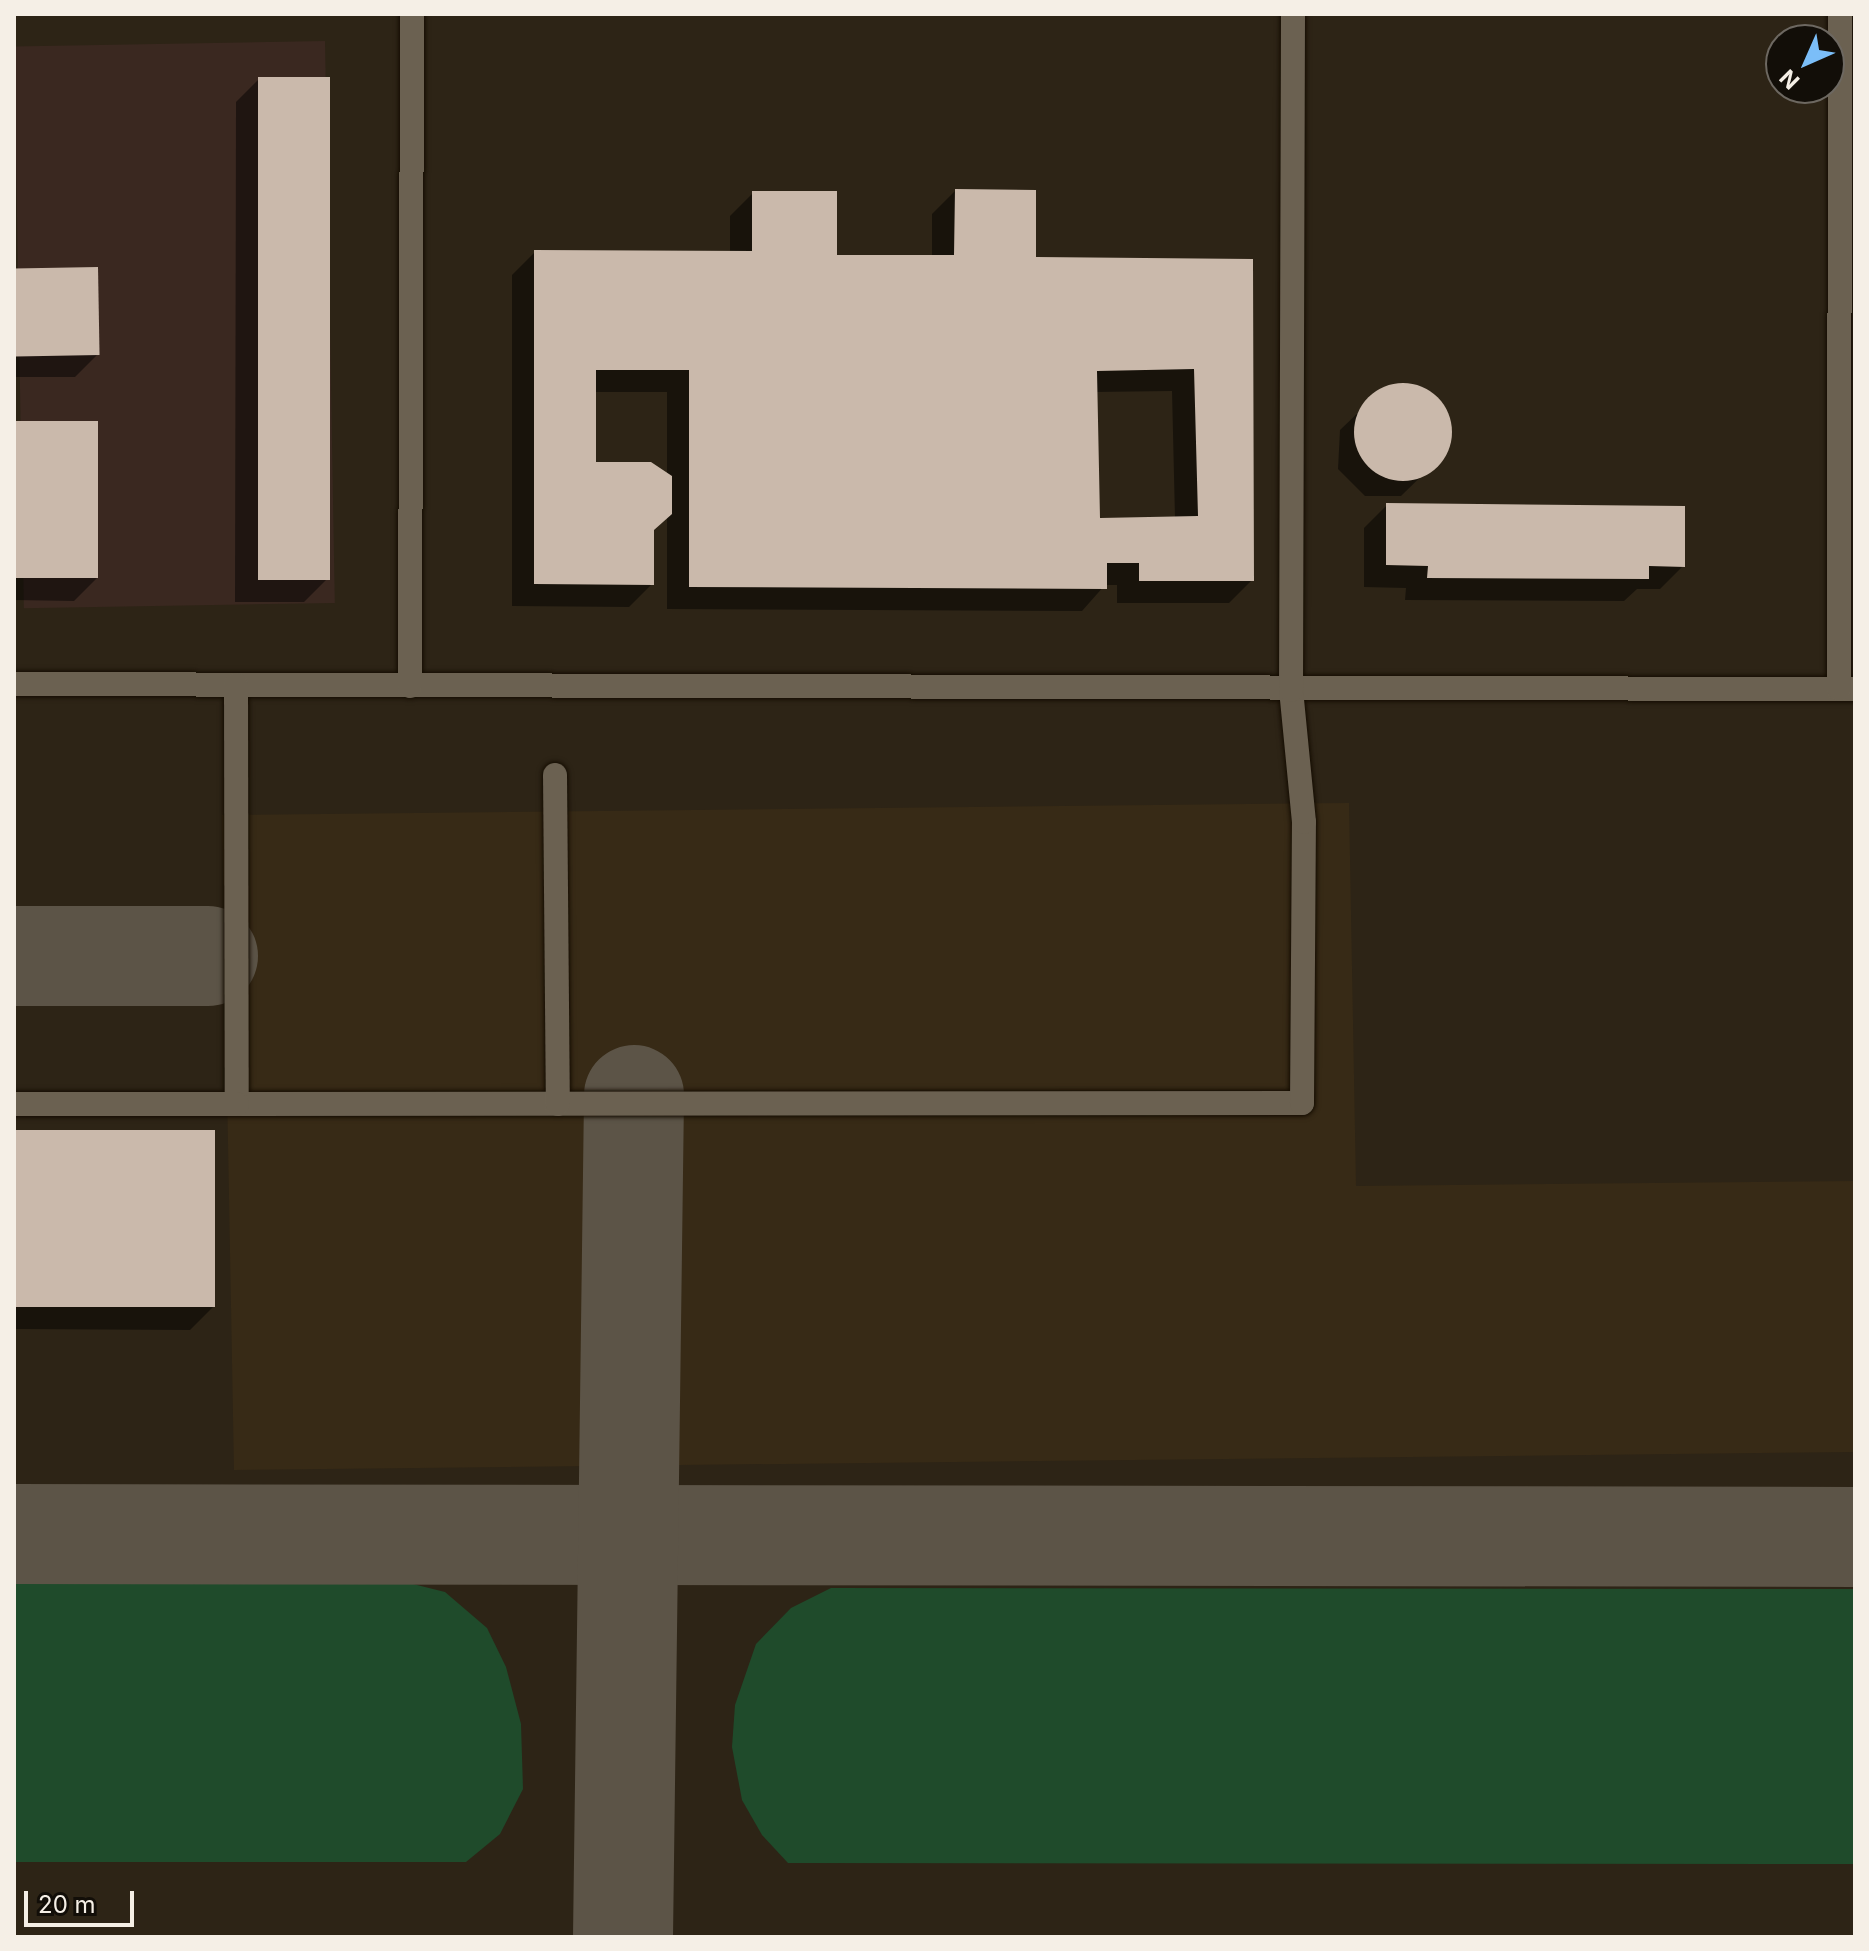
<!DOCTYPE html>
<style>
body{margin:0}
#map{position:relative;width:1869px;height:1951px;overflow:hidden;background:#2d2416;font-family:Inter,sans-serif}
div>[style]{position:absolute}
.industrial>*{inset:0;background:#3a2820;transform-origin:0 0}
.built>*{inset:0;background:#372a16}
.green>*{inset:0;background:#1f4b2b}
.shadow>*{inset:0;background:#0007}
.taxiway>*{height:100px;margin:-50px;padding:0 50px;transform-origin:50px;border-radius:50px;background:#5c5447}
.building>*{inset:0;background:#cab9ab;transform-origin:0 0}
.round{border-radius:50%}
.roads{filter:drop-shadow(0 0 2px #150d02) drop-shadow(0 0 2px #150d02)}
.minor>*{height:24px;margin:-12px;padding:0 12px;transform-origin:12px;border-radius:12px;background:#6b6151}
span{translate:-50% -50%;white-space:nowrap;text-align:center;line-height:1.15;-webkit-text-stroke:8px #120e08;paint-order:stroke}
.frame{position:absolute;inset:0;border:16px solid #f5efe6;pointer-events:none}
.north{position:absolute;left:1765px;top:24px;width:80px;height:80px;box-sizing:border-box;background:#120e08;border:2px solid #6d6861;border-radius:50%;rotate:225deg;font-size:22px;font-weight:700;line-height:32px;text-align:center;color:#f5efe6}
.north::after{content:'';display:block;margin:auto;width:28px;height:36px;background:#7bbef8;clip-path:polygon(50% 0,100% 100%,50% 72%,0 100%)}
.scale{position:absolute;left:24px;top:1891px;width:110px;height:36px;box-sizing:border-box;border:4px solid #f5efe6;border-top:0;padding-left:10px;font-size:24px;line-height:28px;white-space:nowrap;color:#f5efe6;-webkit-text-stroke:6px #120e08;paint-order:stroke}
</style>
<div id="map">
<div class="industrial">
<i style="left:325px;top:41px;width:562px;height:311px;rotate:89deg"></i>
</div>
<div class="built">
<i style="clip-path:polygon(1349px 803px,1356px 1186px,1855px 1181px,1855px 1452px,234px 1470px,222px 815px)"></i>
</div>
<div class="green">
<i style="clip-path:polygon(397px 1580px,445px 1592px,487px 1628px,506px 1667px,521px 1724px,523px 1789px,500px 1834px,466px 1862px,14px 1862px,14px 1584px)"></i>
<i style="clip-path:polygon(831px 1588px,1855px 1589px,1855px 1864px,788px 1863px,762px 1835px,742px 1800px,732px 1747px,735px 1705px,756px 1644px,791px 1608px)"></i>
</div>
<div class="shadow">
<i style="clip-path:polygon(259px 79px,327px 579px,304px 602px,235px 602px,236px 102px)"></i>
<i style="clip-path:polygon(evenodd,955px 191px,1034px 259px,1251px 260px,1252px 580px,1229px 603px,1117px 603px,1117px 585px,1105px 585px,1082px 611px,667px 609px,667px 516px,652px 531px,652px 584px,629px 607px,512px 606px,512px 275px,535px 252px,730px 253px,730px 216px,753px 193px,835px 257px,932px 257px,932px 214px,955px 191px,1172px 391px,1175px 518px,1098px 520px,1095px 392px,1172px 391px,955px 191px,594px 392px,667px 392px,667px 475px,594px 464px,594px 392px)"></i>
<i style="clip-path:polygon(14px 270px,98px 354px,75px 377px,14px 377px)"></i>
<i style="clip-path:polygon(1421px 386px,1448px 413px,1447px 451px,1401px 496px,1365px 496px,1338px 469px,1340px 430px,1385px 387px)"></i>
<i style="clip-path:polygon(14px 423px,97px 578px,74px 601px,14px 600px)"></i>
<i style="clip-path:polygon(1387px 505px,1683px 566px,1660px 589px,1637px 589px,1624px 601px,1405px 600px,1406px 588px,1364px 587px,1364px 528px)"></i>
<i style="clip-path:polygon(14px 1132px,213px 1307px,190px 1330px,14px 1329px)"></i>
</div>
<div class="taxiway">
<i style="left:14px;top:956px;width:194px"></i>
<i style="left:14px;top:1534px;width:1841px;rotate:0.09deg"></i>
<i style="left:623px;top:1937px;width:842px;rotate:-89.25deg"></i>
</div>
<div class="building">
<i style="left:258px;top:77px;width:72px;height:503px"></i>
<i style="clip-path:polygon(evenodd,955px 189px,1036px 190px,1036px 257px,1253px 259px,1254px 581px,1139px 581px,1139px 563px,1107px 563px,1107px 589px,689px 587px,689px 370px,596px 370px,596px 462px,651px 462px,672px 476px,672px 514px,654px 530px,654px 585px,534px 584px,534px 250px,752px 251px,752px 191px,837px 191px,837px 255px,954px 255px,955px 189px,1194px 369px,1198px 516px,1100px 518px,1097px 371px,1194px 369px)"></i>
<i style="left:98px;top:267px;width:88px;height:84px;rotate:89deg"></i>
<i class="round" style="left:1354px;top:383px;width:98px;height:98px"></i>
<i style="left:14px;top:421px;width:84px;height:157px"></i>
<i style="clip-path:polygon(1386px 503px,1685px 506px,1685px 567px,1649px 566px,1649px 579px,1427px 578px,1428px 566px,1386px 565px)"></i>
<i style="left:14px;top:1130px;width:201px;height:177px"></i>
</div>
<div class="roads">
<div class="minor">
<i style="left:14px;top:684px;width:1841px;rotate:0.16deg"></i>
<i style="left:236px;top:685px;width:419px;rotate:89.9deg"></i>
<i style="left:237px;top:1104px;width:1065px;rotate:-0.05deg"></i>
<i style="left:1302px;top:1103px;width:281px;rotate:-89.6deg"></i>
<i style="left:1304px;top:822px;width:133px;rotate:-95.6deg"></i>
<i style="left:1291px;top:690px;width:676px;rotate:-89.83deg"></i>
<i style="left:410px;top:686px;width:672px;rotate:-89.83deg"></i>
<i style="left:1839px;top:689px;width:675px;rotate:-89.92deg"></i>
<i style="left:555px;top:775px;width:329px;rotate:89.5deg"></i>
<i style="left:14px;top:1104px;width:223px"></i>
</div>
</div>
<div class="frame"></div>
<div class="north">N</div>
<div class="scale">20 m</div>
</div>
